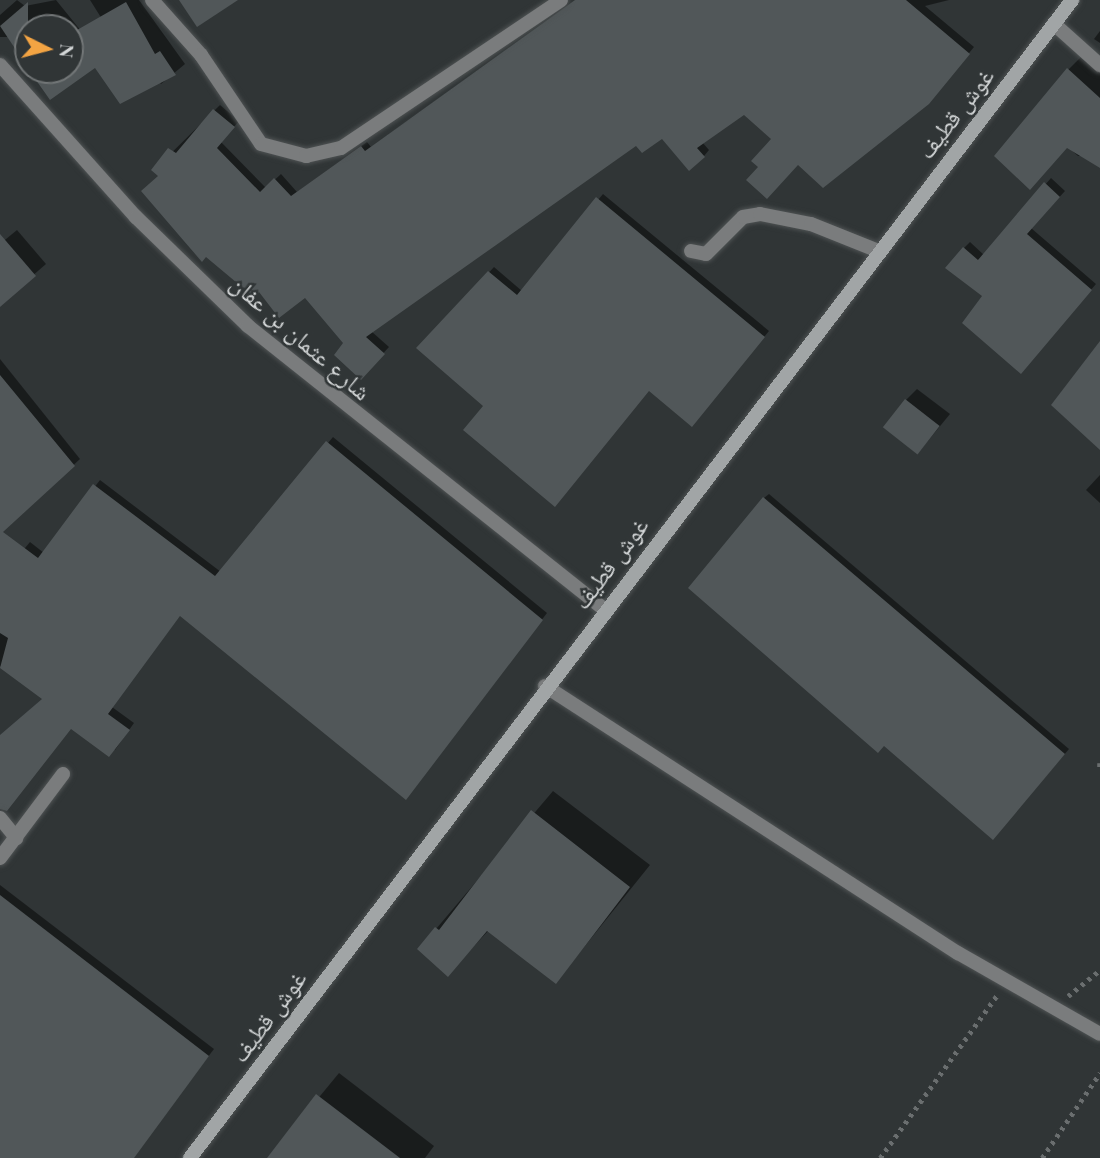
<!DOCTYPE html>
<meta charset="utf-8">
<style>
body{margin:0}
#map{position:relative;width:1100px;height:1158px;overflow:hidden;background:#303536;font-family:"Playfair Display","Noto Naskh Arabic",serif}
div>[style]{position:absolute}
.shadow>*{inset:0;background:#0007}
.building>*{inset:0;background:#515759;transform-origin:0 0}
.path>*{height:4.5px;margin-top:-2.25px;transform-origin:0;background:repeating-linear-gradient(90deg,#6a6e6f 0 3.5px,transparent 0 8.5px)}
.roads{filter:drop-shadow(0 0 2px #4e5253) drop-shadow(0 0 2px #4e5253)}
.service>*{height:14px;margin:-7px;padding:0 7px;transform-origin:7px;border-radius:7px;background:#7a7c7d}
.minor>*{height:14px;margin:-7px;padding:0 7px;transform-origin:7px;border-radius:7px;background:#7a7c7d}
.tertiary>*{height:14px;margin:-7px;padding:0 7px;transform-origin:7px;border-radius:7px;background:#7a7c7d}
.secondary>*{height:14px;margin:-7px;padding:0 7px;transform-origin:7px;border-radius:7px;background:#a1a5a6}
span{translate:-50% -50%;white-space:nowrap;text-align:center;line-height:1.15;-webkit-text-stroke:5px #303536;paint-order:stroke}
.street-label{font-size:24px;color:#d4d7d8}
.north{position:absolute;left:14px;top:14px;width:70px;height:70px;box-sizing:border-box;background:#303536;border:2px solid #727677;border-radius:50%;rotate:96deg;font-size:19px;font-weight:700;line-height:28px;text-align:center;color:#d4d7d8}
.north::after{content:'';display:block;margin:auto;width:24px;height:32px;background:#f3a443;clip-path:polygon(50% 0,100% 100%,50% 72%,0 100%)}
</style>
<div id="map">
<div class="shadow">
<i style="clip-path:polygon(17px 0,25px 6px,56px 0,103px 58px,50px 98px,32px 70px,70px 70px,70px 28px,28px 28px,28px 65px,9px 37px,0 37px,0 15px)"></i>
<i style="clip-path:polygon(90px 0,139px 0,185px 64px,161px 84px,157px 78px,144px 86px)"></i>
<i style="clip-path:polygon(576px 0,949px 0,925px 6px,974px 47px,934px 96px,798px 163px,760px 167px,773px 139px,744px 112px,702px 142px,709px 150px,704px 156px,662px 137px,636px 144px,371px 331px,389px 347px,361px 377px,345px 343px,305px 295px,154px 170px,220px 105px,239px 121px,221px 142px,266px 188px,281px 174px,297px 192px,367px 142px,371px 147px)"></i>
<i style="clip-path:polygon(1100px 31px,1100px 43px,1094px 39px)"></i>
<i style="clip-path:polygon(1081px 57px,1100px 73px,1100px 155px,1078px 156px,1068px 147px,1068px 70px)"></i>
<i style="clip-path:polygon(1051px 178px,1065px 191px,1031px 228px,1096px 284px,1026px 366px,964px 248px,970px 242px,984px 255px)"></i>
<i style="clip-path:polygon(603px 194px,769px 331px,697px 419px,649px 389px,485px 405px,419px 348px,494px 267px,522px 291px)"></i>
<i style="clip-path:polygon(17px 230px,46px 264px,0 304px,0 244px)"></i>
<i style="clip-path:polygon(0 359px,80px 459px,0 533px)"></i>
<i style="clip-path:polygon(917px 389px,950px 414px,918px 453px,906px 400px)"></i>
<i style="clip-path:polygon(333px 437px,547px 613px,411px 792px,181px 614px,112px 707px,134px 723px,115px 750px,72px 727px,0 808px,0 736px,44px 698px,0 666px,0 581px,25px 548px,30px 542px,44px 553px,100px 480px,221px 572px)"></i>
<i style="clip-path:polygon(1100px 475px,1100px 503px,1086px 490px)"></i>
<i style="clip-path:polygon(769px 494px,1069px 749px,998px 832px,764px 498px)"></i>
<i style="clip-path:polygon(553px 791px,650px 865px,556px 982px,489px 930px,448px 974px,419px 949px)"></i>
<i style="clip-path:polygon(0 885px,214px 1049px,131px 1158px,0 1158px)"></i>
<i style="clip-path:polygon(339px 1073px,434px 1146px,425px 1158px,269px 1158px)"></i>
</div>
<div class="building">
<i style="clip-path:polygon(179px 0,238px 0,197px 27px)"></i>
<i style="clip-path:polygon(575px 0,906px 0,970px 54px,929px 104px,823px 188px,798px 165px,767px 199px,746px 180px,758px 167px,751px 161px,771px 139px,744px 115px,697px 148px,705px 157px,689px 171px,662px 139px,642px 153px,636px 146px,366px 337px,385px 354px,361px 380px,334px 355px,343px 343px,305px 298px,279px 318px,259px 292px,255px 298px,206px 257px,202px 262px,141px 191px,158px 176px,151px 170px,168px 148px,176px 153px,213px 109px,235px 127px,217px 148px,260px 192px,274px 178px,291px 196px,361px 146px,365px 151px)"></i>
<i style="clip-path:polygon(28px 2px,28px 68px,0 26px)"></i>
<i style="clip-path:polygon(126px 2px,155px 54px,160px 51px,176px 75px,120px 104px,95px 68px,50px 100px,29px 70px,70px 70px,70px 34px)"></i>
<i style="clip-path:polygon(1067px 68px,1100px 98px,1100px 168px,1067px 148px,1030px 190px,994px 156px)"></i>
<i style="clip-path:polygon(1044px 182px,1060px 197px,1027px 234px,1092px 290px,1021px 374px,962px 323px,982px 296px,945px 268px,963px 247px,978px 260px)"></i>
<i style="clip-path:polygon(596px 197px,765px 337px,692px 427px,649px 391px,555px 507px,463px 430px,483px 406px,416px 348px,488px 271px,517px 295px)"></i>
<i style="clip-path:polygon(0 234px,36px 276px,0 307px)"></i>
<i style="clip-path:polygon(1100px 341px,1100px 450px,1051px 405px)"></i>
<i style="clip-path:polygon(0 375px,75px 466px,3px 532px,38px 558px,93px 484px,215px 576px,326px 441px,543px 620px,406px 800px,180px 616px,108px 714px,130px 730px,109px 757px,71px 729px,7px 811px,0 809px,0 735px,42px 699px,0 668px,8px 638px,0 633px)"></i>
<i style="left:905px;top:399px;width:44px;height:36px;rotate:38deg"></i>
<i style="clip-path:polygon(763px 497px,1065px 754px,993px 840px,884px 746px,878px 753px,688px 588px)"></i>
<i style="clip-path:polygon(531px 810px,630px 887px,556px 984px,487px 931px,448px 977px,417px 949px,435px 927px,439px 930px)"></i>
<i style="clip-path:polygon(0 895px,209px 1056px,134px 1158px,0 1158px)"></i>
<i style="clip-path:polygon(316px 1094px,400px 1158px,267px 1158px)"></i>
</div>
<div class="path">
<i style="left:1100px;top:763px;width:6px;rotate:90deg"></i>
<i style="left:1068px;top:996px;width:41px;rotate:-39.1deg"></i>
<i style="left:880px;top:1158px;width:201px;rotate:-54.3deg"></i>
<i style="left:1042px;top:1158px;width:103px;rotate:-55.7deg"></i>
</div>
<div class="roads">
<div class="service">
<i style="left:1054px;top:24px;width:62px;rotate:41.7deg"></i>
<i style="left:691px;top:251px;width:15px;rotate:11deg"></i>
<i style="left:706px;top:254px;width:52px;rotate:-45deg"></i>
<i style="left:743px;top:217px;width:17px;rotate:-10deg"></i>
<i style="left:760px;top:214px;width:52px;rotate:11.1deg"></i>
<i style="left:811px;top:224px;width:70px;rotate:21.8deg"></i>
</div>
<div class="minor">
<i style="left:152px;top:0;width:74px;rotate:48.3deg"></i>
<i style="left:201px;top:55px;width:107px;rotate:56deg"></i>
<i style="left:261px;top:144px;width:47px;rotate:14.9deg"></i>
<i style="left:306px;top:156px;width:36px;rotate:-13deg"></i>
<i style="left:341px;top:148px;width:265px;rotate:-33.9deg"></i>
<i style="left:0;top:65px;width:204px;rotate:48.2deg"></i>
<i style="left:136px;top:217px;width:156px;rotate:44.2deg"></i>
<i style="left:248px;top:326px;width:455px;rotate:38.5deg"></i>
<i style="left:0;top:818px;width:26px;rotate:51deg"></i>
<i style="left:0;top:858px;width:105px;rotate:-53.1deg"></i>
</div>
<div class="tertiary">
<i style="left:545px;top:686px;width:492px;rotate:32.9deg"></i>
<i style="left:958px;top:953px;width:163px;rotate:29.7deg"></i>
</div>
<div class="secondary">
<i style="left:190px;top:1158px;width:1456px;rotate:-52.7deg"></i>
</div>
</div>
<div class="street-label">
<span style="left:955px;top:113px;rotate:-52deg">غوش قطيف</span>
<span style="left:301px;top:337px;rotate:41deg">شارع عثمان بن عفان</span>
<span style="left:610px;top:563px;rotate:-53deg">غوش قطيف</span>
<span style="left:268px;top:1016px;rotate:-53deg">غوش قطيف</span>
</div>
<div class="north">N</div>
</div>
